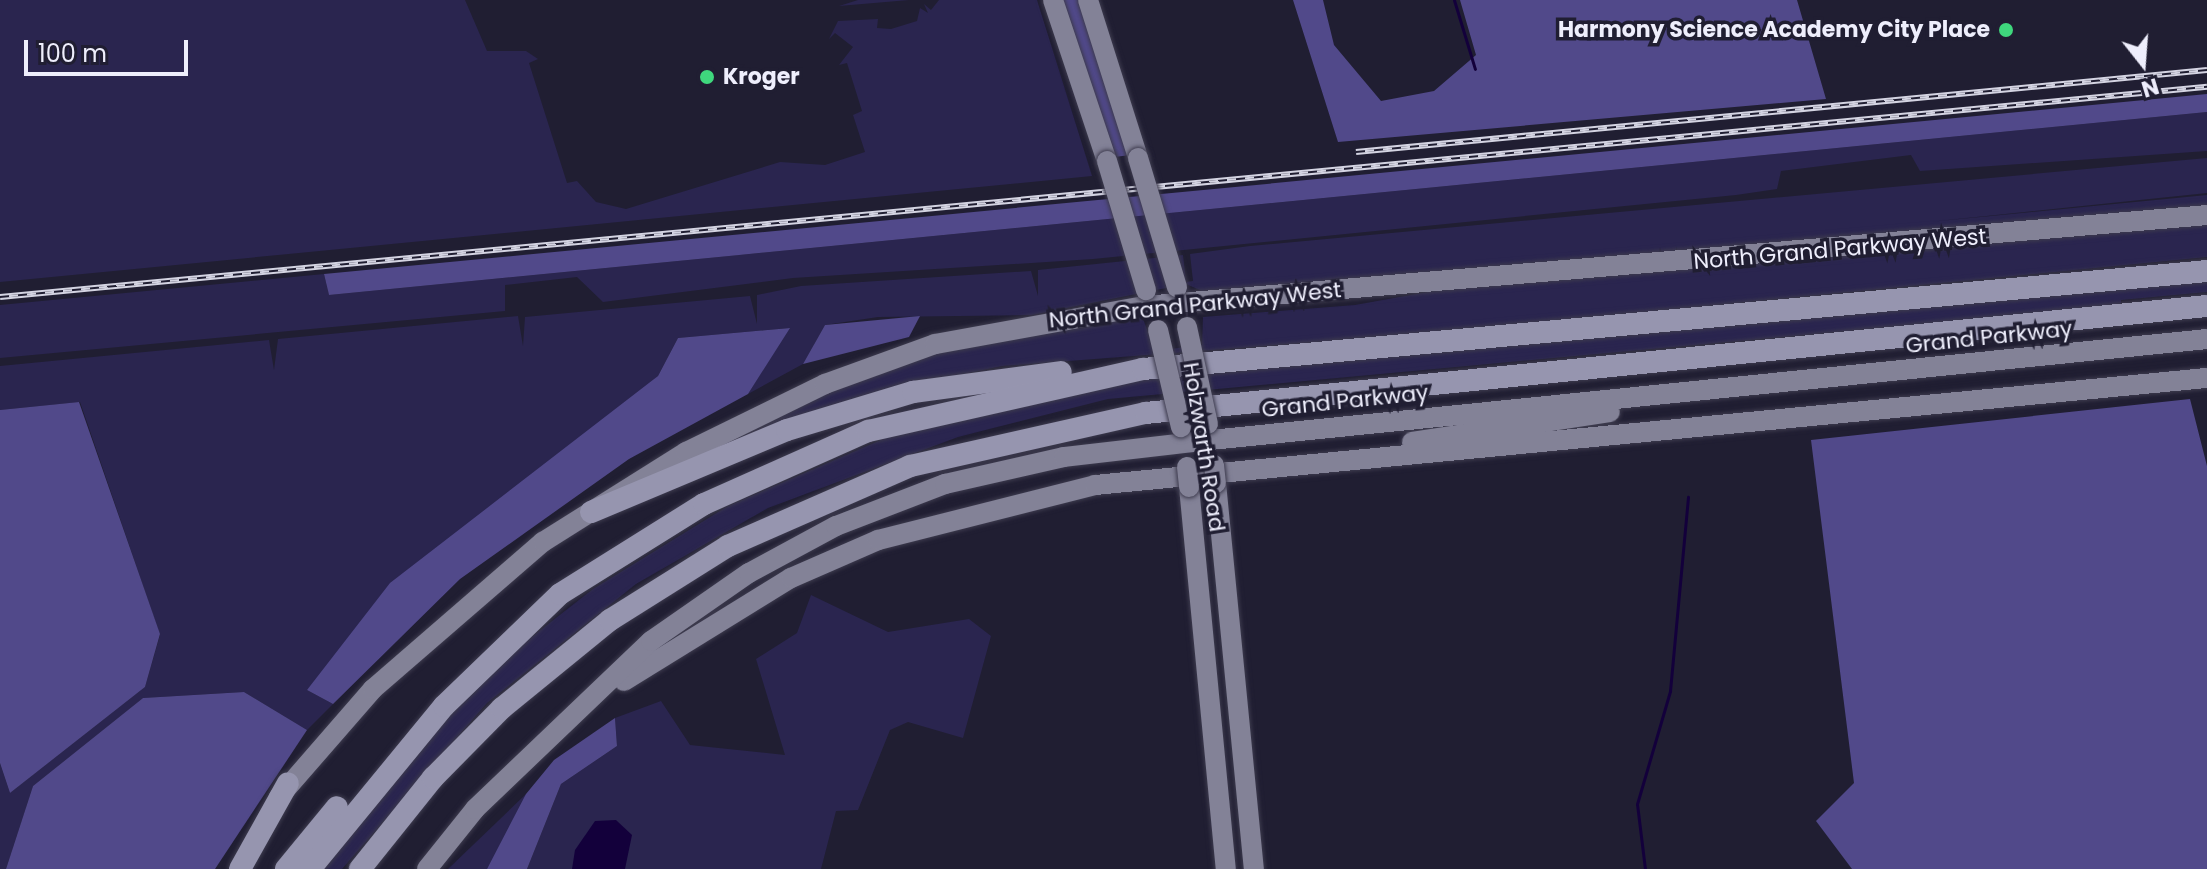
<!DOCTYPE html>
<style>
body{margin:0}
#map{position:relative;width:2207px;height:869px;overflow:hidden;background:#201e32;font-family:Poppins,sans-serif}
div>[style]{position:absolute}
.green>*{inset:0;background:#2a254f}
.forest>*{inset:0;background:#51498a}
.water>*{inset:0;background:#13003b}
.stream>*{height:3px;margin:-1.5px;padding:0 1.5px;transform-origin:1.5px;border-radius:1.5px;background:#13003b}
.roads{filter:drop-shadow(0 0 2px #3d3b4e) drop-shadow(0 0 2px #3d3b4e)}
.major>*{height:20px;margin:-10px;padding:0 10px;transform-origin:10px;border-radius:10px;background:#838297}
.highway>*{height:22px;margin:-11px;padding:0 11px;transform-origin:11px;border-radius:11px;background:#9695af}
.rail>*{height:6px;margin-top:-3px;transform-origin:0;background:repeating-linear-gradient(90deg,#201e32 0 9px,#d4d4e2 0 18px);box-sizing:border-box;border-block:2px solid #d4d4e2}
.bridges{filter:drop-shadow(0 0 2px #3d3b4e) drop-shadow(0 0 2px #3d3b4e)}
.major-bridge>*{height:20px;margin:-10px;padding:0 10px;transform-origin:10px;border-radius:10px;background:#838297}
.dots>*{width:22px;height:22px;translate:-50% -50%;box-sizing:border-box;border:4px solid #201e32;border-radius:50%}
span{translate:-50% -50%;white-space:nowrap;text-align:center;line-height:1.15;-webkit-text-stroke:7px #201e32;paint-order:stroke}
.poi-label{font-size:22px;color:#eeeefc;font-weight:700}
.right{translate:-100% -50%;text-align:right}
.left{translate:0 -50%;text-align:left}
.street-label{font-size:22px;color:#eeeefc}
.north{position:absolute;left:2103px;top:24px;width:80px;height:80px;-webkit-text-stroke:6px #201e32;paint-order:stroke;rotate:163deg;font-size:22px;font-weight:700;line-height:32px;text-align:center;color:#eeeefc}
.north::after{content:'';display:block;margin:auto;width:28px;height:36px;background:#eeeefc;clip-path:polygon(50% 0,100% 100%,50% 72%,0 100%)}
.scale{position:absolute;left:24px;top:40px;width:164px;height:36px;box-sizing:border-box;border:4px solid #eeeefc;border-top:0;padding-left:10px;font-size:24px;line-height:28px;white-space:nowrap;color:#eeeefc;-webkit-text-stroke:6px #201e32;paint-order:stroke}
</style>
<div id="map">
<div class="green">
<i style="clip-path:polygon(0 0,465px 0,487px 51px,526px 51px,538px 59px,529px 63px,567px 183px,577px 181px,596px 202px,626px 209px,780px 162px,825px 165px,865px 152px,853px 115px,862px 111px,847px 63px,839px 65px,853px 47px,835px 33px,829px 39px,838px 21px,878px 19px,877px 28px,891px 29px,917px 21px,920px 8px,928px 13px,924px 4px,931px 10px,939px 0,1037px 0,1092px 176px,0 282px)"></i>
<i style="clip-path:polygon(858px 0,909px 0,839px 6px)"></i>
<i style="clip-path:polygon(2207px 112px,2207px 151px,1920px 171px,1911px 155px,1781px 171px,1777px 189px,1736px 195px,1093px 259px,793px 278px,603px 302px,577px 277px,505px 285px,505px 311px,0 358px,0 305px,324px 274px,329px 295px)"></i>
<i style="clip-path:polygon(2207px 158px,2207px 193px,1929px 222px,2207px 195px,2207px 208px,1678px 254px,1676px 247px,1676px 254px,1661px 255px,1660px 247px,1659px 255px,1202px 291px,1186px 284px,1032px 315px,878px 317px,825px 325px,803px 364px,748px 394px,789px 328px,678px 338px,658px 376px,307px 690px,333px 704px,307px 730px,244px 692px,143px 698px,33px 786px,6px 869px,0 869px,0 763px,10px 793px,145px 687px,160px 635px,80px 402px,0 410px,0 366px,269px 340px,274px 370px,278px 339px,518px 316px,523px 346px,525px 317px,750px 296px,757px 324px,757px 295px,801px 286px,1031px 271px,1038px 296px,1038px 270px,1183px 255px,1186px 282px,1193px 281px,1190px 254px,1250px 246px)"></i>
<i style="clip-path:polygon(2207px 224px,2207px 257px,1422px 334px,1002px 366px,921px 383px,714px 449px,825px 392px,957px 347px,1142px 316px,1155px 351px,1202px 345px,1203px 317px,1355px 305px,1483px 282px)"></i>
<i style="clip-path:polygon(2207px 277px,2207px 292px,2121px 300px,2121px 306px,1108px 399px,958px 437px,768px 508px,636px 584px,487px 703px,342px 869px,317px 869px,400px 764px,524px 643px,593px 589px,728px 506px,897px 433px,1101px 383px)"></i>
<i style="clip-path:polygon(811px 595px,888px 632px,969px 619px,991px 636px,963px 738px,908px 722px,890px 730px,858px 810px,836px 811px,821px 869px,527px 869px,561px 784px,617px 746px,615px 718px,661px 701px,690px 745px,785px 755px,756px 659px,797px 633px)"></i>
<i style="clip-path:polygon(526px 794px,528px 802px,487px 869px,448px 869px)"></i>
</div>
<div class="forest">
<i style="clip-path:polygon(1062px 0,1080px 0,1130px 155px,1115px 157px)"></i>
<i style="clip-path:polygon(1293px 0,1323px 0,1334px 45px,1381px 101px,1434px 91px,1476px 55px,1460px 0,1797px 0,1826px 99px,1338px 142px)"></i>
<i style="clip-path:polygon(2207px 94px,2207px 112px,329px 295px,324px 274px)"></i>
<i style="clip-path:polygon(920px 316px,909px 337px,803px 364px,825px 325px)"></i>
<i style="clip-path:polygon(790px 328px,748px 394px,629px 459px,460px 579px,333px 704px,307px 690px,390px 583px,658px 376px,678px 338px)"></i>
<i style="clip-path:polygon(2190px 399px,2207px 466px,2207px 869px,1852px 869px,1816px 821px,1854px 783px,1811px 440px)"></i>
<i style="clip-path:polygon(79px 402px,160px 634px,145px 687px,10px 793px,0 763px,0 410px)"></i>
<i style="clip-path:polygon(244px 692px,307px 730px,215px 869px,6px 869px,33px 786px,143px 698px)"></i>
<i style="clip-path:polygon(615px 718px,617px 746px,561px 784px,527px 869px,487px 869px,526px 794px,554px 760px)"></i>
</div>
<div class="water">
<i style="clip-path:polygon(616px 820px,632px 835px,625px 869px,572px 869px,575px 850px,595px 821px)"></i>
</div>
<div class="stream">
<i style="left:1454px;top:0;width:72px;rotate:73.1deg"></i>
<i style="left:1645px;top:869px;width:65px;rotate:-97deg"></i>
<i style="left:1637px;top:804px;width:118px;rotate:-73.7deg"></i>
<i style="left:1670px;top:691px;width:195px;rotate:-84.7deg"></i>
</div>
<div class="roads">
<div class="major">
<i style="left:1053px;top:0;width:170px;rotate:71.5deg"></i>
<i style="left:1088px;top:0;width:166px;rotate:72.4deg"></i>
<i style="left:1412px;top:442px;width:200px;rotate:-8.6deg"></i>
<i style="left:1216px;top:483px;width:388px;rotate:84.4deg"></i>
<i style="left:1189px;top:487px;width:384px;rotate:84.5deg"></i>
<i style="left:624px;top:681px;width:196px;rotate:-31.7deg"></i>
<i style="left:791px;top:578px;width:95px;rotate:-23.6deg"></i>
<i style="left:878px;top:540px;width:224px;rotate:-14.2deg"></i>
<i style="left:1095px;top:485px;width:1117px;rotate:-5.5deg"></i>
<i style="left:279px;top:797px;width:143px;rotate:-49deg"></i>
<i style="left:373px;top:689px;width:225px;rotate:-40.9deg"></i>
<i style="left:543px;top:542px;width:169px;rotate:-32.2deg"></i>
<i style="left:686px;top:452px;width:155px;rotate:-26.1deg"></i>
<i style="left:825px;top:384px;width:117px;rotate:-20deg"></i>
<i style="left:935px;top:344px;width:212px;rotate:-10.3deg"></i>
<i style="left:1144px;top:306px;width:1067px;rotate:-4.89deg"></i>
<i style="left:427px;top:869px;width:77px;rotate:-51.3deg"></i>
<i style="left:475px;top:809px;width:243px;rotate:-43.7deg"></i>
<i style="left:651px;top:641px;width:119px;rotate:-34.8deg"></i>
<i style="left:749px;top:573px;width:99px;rotate:-28.4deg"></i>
<i style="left:836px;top:526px;width:117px;rotate:-21.1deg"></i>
<i style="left:945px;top:484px;width:122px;rotate:-12.8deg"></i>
<i style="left:1064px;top:457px;width:148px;rotate:-6.6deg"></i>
<i style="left:1211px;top:440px;width:1001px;rotate:-5.79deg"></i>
</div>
<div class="highway">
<i style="left:591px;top:512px;width:212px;rotate:-22.7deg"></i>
<i style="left:787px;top:430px;width:132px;rotate:-16.8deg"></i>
<i style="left:913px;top:392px;width:149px;rotate:-7.7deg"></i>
<i style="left:240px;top:869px;width:98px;rotate:-60.8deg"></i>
<i style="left:286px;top:869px;width:80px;rotate:-50.6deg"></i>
<i style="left:310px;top:869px;width:211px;rotate:-50.6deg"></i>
<i style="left:444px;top:706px;width:161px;rotate:-44deg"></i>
<i style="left:560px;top:594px;width:170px;rotate:-32deg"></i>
<i style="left:704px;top:504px;width:180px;rotate:-24deg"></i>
<i style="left:868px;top:431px;width:282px;rotate:-12.7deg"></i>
<i style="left:1143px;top:369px;width:1069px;rotate:-5.26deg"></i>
<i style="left:360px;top:869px;width:117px;rotate:-51.3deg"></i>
<i style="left:433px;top:778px;width:98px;rotate:-45.4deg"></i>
<i style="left:502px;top:708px;width:139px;rotate:-39.2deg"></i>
<i style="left:610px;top:620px;width:139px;rotate:-32.1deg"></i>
<i style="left:728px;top:546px;width:199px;rotate:-23.7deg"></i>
<i style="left:910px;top:466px;width:242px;rotate:-12.7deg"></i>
<i style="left:1146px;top:413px;width:1066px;rotate:-5.76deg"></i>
</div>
</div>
<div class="rail">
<i style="left:1356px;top:152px;width:855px;rotate:-5.5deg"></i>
<i style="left:0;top:297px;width:2217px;rotate:-5.44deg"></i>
</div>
<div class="bridges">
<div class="major-bridge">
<i style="left:1138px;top:158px;width:135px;rotate:73.2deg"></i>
<i style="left:1107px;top:161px;width:135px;rotate:73.2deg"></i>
<i style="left:1187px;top:327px;width:99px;rotate:77.8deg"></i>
<i style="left:1158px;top:330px;width:100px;rotate:76.7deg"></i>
<i style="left:1214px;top:465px;width:18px;rotate:84deg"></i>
<i style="left:1187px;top:467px;width:20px;rotate:84deg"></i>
</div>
</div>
<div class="dots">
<i style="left:2006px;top:30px;background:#3fd77d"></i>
<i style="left:707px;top:77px;background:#3fd77d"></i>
</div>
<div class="poi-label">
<span class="right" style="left:1990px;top:30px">Harmony Science Academy City Place</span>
<span class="left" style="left:723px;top:77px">Kroger</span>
</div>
<div class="street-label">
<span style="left:1840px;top:249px;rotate:-5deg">North Grand Parkway West</span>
<span style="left:1195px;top:305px;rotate:-6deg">North Grand Parkway West</span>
<span style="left:1989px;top:337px;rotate:-6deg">Grand Parkway</span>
<span style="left:1345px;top:401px;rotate:-6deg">Grand Parkway</span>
<span style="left:1204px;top:447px;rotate:81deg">Holzwarth Road</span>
</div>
<div class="north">N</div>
<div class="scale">100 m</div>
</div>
